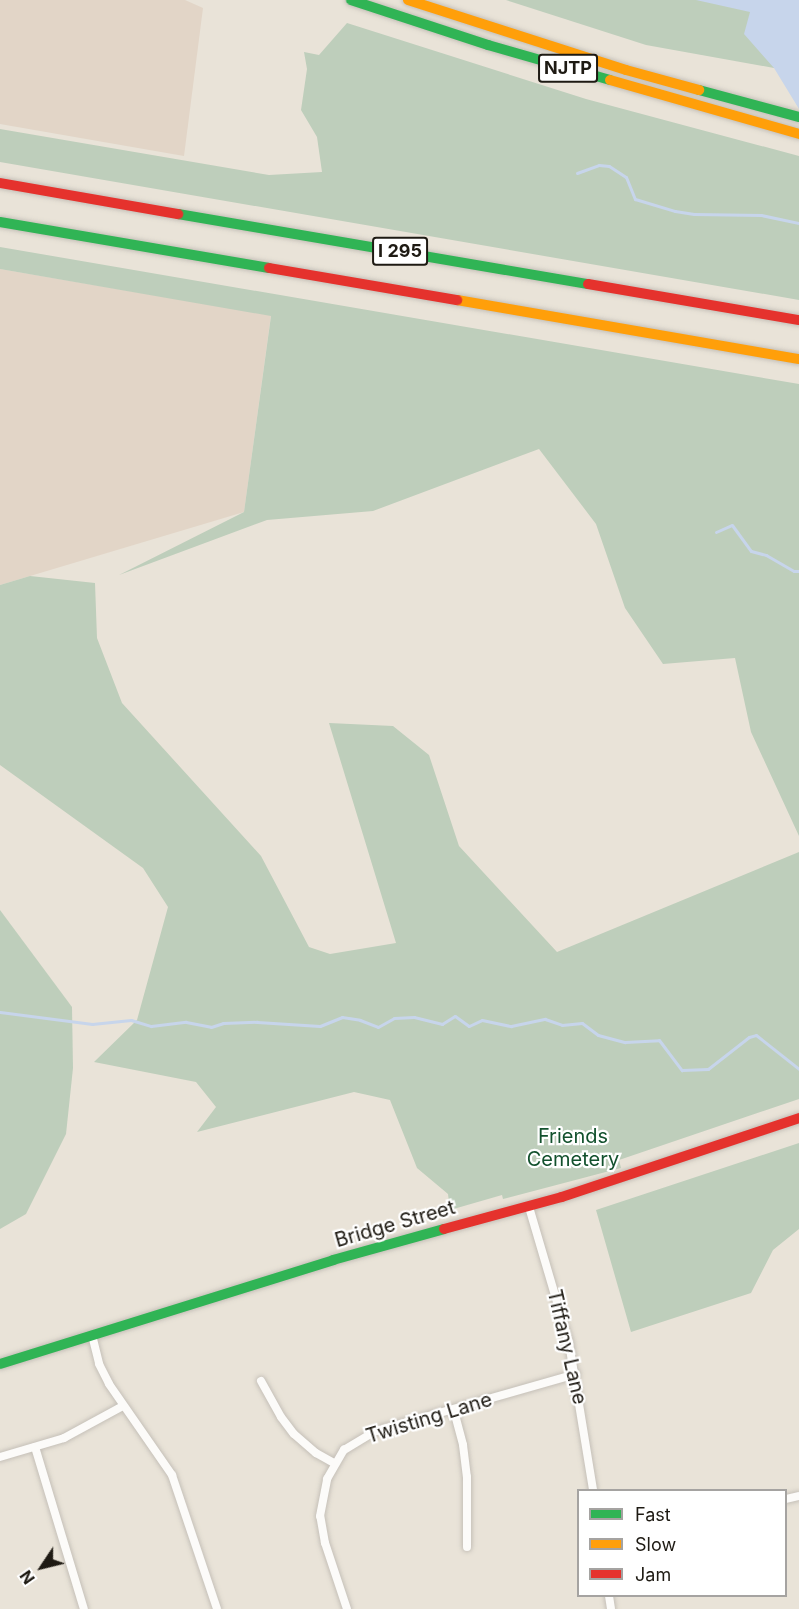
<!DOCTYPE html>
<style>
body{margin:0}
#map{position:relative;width:799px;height:1609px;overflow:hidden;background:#e9e3d8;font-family:Inter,sans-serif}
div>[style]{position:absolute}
.industrial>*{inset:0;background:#e2d5c7}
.green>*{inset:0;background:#becebb}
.water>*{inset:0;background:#c7d5eb}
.stream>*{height:3px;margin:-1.5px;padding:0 1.5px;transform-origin:1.5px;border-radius:1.5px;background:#c7d5eb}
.roads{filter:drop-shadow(0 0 2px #c5c0b8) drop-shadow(0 0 2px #c5c0b8)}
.street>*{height:8px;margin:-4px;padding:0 4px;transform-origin:4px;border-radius:4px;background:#fcfbf9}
.fast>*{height:10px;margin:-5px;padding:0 5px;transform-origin:5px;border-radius:5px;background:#30b455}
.slow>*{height:10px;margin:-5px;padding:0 5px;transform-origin:5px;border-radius:5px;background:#ff9f0a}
.jam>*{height:10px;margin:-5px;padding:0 5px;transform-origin:5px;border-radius:5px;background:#e5322d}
span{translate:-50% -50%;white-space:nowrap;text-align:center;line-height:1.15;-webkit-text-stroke:4.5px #fff;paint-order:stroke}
.shield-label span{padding:2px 4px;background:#fff;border:2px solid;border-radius:4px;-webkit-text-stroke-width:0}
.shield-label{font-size:18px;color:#1e1a13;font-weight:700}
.park-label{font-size:20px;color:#12512d}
.street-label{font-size:20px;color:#1e1a13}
.legend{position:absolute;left:577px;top:1489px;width:210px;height:108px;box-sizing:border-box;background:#fff;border:2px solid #a5a3a1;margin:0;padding:8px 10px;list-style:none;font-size:18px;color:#1e1a13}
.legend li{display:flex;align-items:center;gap:12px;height:30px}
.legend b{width:30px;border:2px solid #a5a3a1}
.north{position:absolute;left:12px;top:1537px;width:60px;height:60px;-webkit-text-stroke:4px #fff;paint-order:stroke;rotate:235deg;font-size:16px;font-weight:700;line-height:24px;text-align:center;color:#1e1a13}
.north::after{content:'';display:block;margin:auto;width:21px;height:27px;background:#1e1a13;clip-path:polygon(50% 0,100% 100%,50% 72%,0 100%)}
</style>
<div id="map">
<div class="industrial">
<i style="clip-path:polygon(0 0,185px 0,203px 8px,184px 156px,0 124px)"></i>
<i style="clip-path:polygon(0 269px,271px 315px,244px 512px,0 585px)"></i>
</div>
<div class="green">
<i style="clip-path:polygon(506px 0,799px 0,774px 68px,646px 45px)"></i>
<i style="clip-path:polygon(347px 23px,586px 99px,799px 156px,799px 300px,0 162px,0 129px,269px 175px,322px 172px,317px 137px,301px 110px,307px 69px,304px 52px,319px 55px)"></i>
<i style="clip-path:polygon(0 247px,799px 384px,799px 836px,751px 732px,735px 658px,663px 664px,625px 608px,596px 524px,539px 449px,373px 511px,267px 520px,119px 575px,244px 512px,271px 316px,0 269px)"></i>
<i style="clip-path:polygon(30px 576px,95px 583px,97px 638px,122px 703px,261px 856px,309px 947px,330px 954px,396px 943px,329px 723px,393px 726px,429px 755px,459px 846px,557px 952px,799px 852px,799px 1099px,619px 1160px,621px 1168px,503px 1199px,502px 1195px,450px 1210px,448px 1194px,417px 1168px,390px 1100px,354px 1092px,197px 1132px,216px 1107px,196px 1082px,94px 1062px,137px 1020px,168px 907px,143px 868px,0 765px,0 585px)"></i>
<i style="clip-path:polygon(0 910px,72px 1007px,73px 1068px,66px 1134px,26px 1214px,0 1229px)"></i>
<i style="clip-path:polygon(799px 1143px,799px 1229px,773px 1250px,751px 1293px,631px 1332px,596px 1210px)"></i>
</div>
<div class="water">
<i style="clip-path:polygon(696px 0,799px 0,799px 109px,774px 68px,744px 34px,750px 12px)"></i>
</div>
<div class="stream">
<i style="left:577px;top:173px;width:23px;rotate:-20deg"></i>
<i style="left:599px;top:165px;width:10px;rotate:6deg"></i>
<i style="left:609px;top:166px;width:20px;rotate:33deg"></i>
<i style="left:626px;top:177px;width:24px;rotate:68deg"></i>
<i style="left:635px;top:199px;width:42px;rotate:16.7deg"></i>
<i style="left:675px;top:211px;width:19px;rotate:9deg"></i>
<i style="left:694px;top:214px;width:67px;rotate:0.9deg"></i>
<i style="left:761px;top:215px;width:39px;rotate:12deg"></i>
<i style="left:716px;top:532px;width:17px;rotate:-24deg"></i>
<i style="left:732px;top:525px;width:32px;rotate:54deg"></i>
<i style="left:751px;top:551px;width:16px;rotate:15deg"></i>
<i style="left:766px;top:555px;width:32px;rotate:30deg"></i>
<i style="left:794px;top:571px;width:5px"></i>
<i style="left:0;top:1012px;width:93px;rotate:7.4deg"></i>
<i style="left:92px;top:1024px;width:39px;rotate:-6deg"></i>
<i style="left:131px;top:1020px;width:21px;rotate:17deg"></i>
<i style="left:151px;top:1026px;width:35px;rotate:-7deg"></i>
<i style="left:186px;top:1022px;width:25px;rotate:11deg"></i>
<i style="left:211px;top:1027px;width:13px;rotate:-18deg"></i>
<i style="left:223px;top:1023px;width:34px;rotate:-2deg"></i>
<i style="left:257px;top:1022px;width:63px;rotate:3.6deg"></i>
<i style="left:320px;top:1026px;width:24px;rotate:-22deg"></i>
<i style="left:342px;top:1017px;width:18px;rotate:9deg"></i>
<i style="left:360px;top:1020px;width:19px;rotate:21deg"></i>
<i style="left:378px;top:1027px;width:18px;rotate:-29deg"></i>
<i style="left:394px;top:1018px;width:20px;rotate:-3deg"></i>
<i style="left:414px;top:1017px;width:29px;rotate:14deg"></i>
<i style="left:442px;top:1024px;width:15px;rotate:-32deg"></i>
<i style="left:455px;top:1016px;width:17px;rotate:36deg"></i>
<i style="left:469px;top:1026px;width:14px;rotate:-25deg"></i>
<i style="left:482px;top:1020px;width:30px;rotate:12deg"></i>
<i style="left:511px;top:1026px;width:35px;rotate:-12deg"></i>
<i style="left:545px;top:1019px;width:18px;rotate:19deg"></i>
<i style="left:562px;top:1025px;width:20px;rotate:-6deg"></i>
<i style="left:582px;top:1023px;width:20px;rotate:37deg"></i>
<i style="left:598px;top:1035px;width:28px;rotate:15deg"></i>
<i style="left:625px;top:1042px;width:34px;rotate:-3deg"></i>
<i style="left:659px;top:1040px;width:38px;rotate:53deg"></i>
<i style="left:682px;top:1070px;width:26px;rotate:-2deg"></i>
<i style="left:708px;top:1069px;width:52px;rotate:-38deg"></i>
<i style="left:749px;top:1037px;width:7px;rotate:-16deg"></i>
<i style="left:756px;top:1035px;width:55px;rotate:38.3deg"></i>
</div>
<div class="roads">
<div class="street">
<i style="left:529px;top:1207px;width:142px;rotate:73.6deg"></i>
<i style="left:569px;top:1343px;width:149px;rotate:80.7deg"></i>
<i style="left:92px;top:1335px;width:30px;rotate:76deg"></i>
<i style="left:99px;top:1364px;width:22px;rotate:63deg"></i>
<i style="left:109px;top:1384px;width:111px;rotate:55.3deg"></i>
<i style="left:172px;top:1475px;width:141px;rotate:71.4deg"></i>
<i style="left:261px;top:1381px;width:41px;rotate:60.9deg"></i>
<i style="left:281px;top:1417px;width:21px;rotate:53deg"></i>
<i style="left:294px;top:1434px;width:29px;rotate:41deg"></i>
<i style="left:316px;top:1453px;width:21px;rotate:29deg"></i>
<i style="left:454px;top:1411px;width:35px;rotate:75deg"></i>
<i style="left:463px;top:1445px;width:32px;rotate:83deg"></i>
<i style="left:467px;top:1477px;width:70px;rotate:90deg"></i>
<i style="left:35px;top:1447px;width:169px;rotate:73.2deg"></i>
<i style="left:0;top:1457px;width:67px;rotate:-16.5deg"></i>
<i style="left:64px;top:1438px;width:67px;rotate:-28.5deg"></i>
<i style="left:786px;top:1499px;width:13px;rotate:-13deg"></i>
<i style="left:609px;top:1596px;width:13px;rotate:81deg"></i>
<i style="left:347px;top:1609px;width:70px;rotate:-108.4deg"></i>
<i style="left:325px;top:1543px;width:27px;rotate:-100deg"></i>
<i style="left:320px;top:1516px;width:38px;rotate:-79deg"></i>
<i style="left:327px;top:1479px;width:34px;rotate:-60deg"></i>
<i style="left:344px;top:1450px;width:37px;rotate:-31deg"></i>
<i style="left:376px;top:1431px;width:208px;rotate:-15.9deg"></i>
</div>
<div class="fast">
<i style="left:351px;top:0;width:144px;rotate:18.2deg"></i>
<i style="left:488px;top:45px;width:127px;rotate:16deg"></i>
<i style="left:699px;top:90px;width:104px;rotate:15.1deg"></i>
<i style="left:178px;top:214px;width:416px;rotate:9.7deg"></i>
<i style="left:0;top:222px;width:273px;rotate:9.7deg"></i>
<i style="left:0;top:1364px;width:349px;rotate:-17.3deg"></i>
<i style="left:333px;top:1260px;width:115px;rotate:-15.6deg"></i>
</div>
<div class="slow">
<i style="left:408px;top:0;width:229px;rotate:17.8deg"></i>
<i style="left:626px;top:70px;width:76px;rotate:15.3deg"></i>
<i style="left:610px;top:80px;width:197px;rotate:15.9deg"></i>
<i style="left:457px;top:300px;width:347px;rotate:9.8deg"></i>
</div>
<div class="jam">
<i style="left:0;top:183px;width:181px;rotate:9.9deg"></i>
<i style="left:269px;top:268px;width:191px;rotate:9.7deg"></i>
<i style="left:588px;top:284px;width:214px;rotate:9.7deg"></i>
<i style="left:444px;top:1229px;width:122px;rotate:-15.2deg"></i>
<i style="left:562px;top:1197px;width:250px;rotate:-18.4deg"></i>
</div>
</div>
<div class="shield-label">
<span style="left:568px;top:68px">NJTP</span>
<span style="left:400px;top:251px">I 295</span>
</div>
<div class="park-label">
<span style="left:573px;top:1148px">Friends<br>Cemetery</span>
</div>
<div class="street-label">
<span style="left:395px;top:1224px;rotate:-16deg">Bridge Street</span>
<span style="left:567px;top:1347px;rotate:77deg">Tiffany Lane</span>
<span style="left:429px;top:1418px;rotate:-17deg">Twisting Lane</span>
</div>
<ul class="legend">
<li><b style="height:8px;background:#30b455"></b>Fast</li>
<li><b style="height:8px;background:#ff9f0a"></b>Slow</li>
<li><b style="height:8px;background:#e5322d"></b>Jam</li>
</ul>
<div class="north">N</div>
</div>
